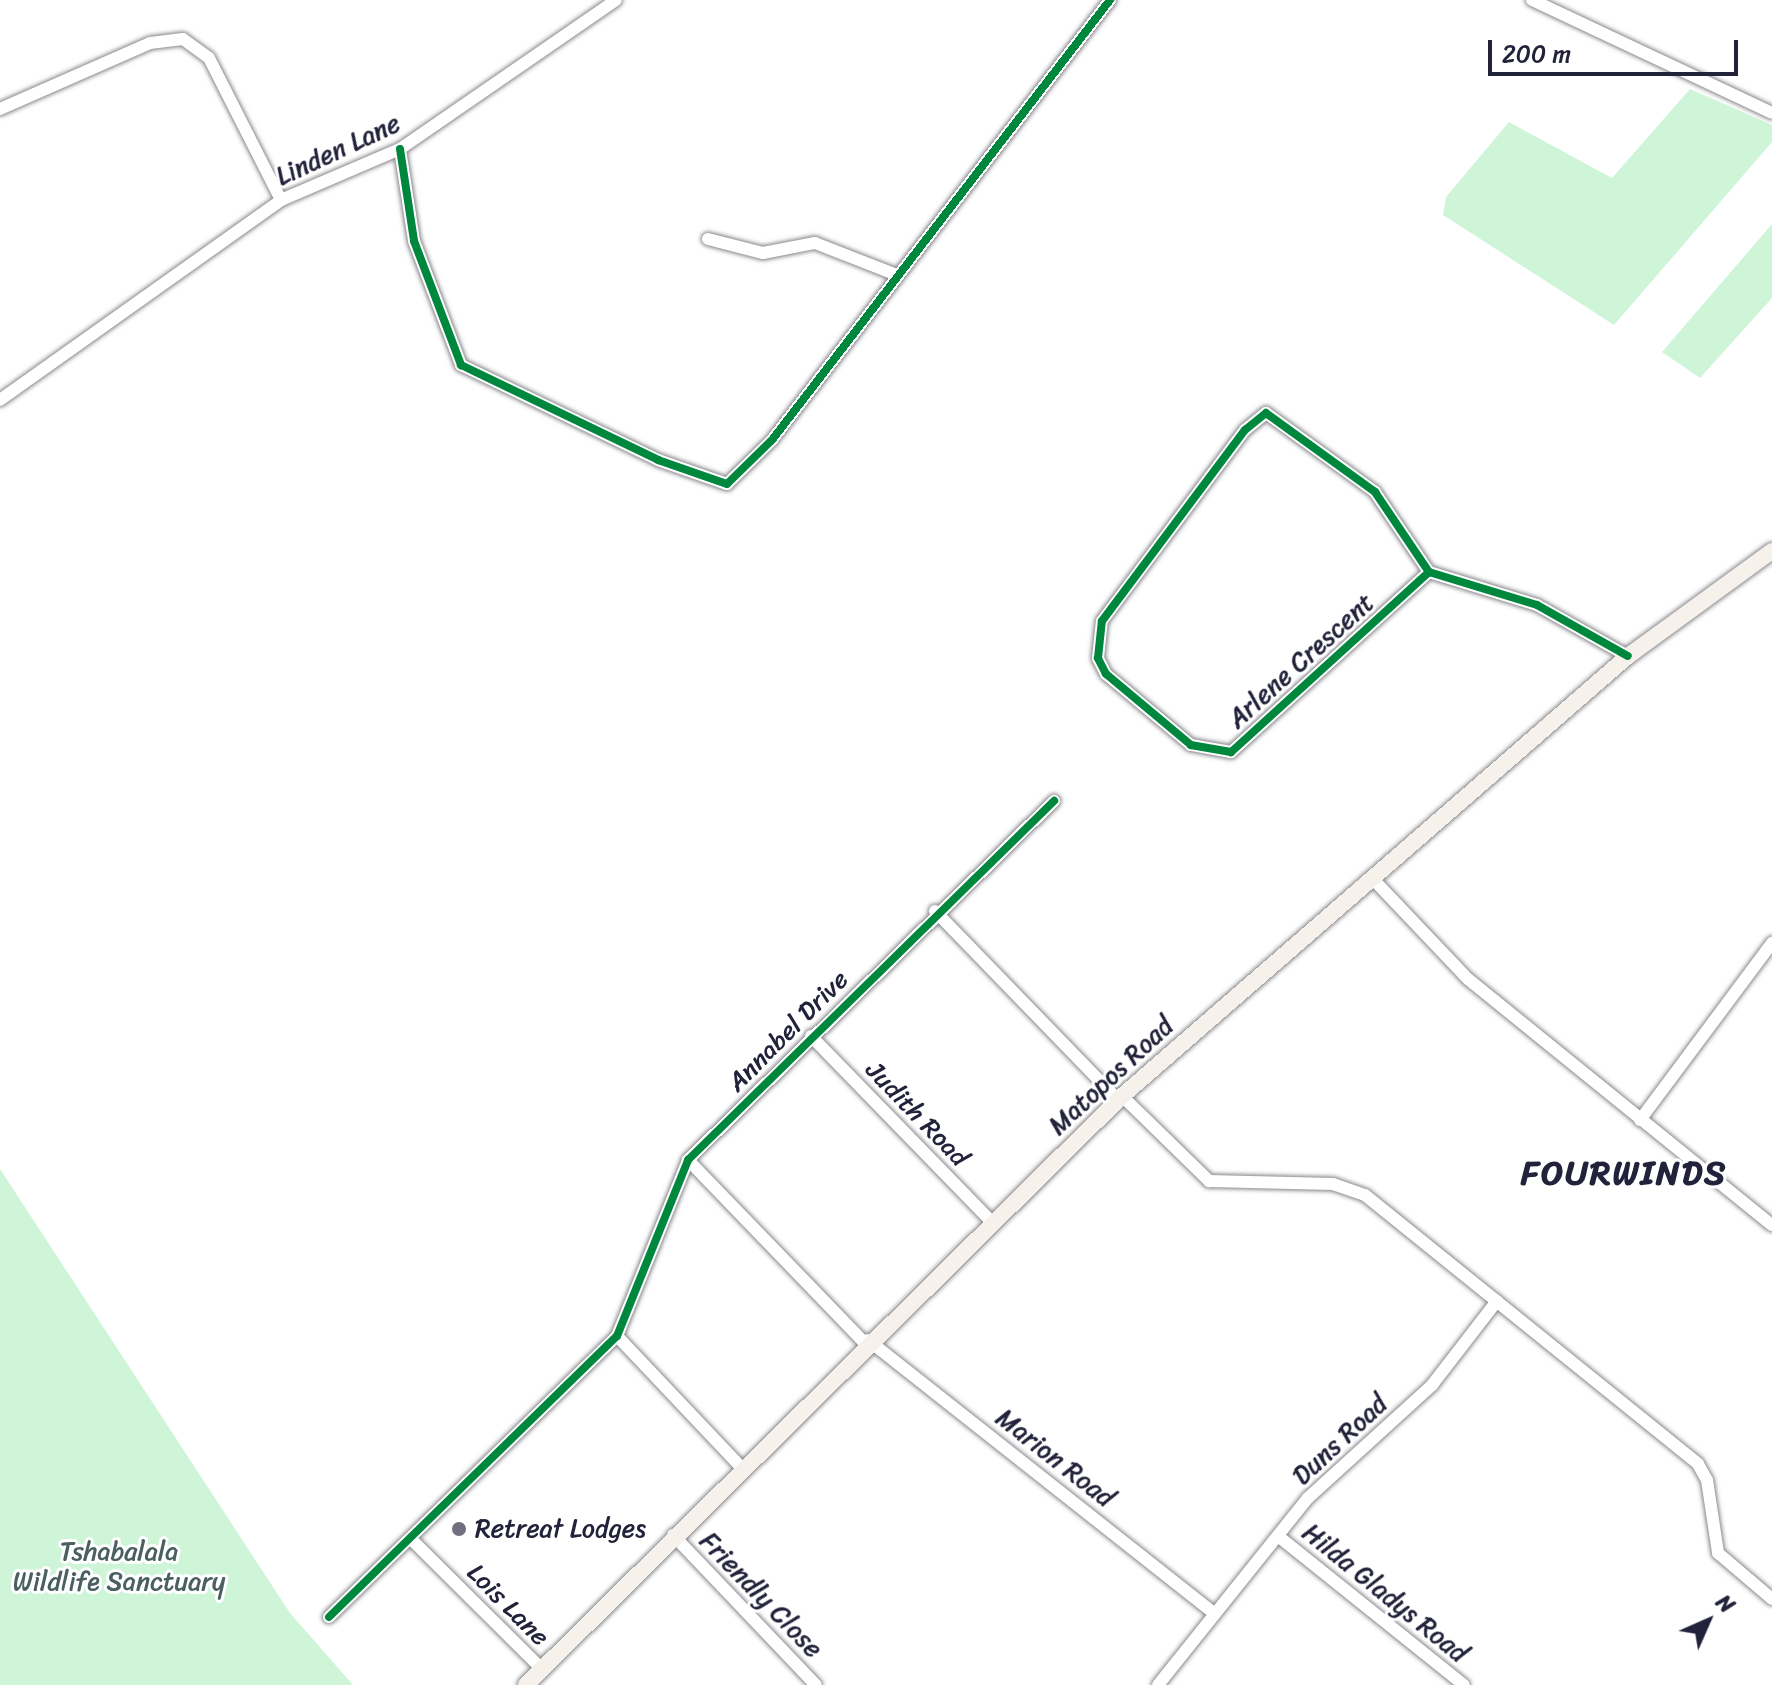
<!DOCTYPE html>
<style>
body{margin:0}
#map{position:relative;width:1772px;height:1685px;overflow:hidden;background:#fff;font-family:Sriracha,sans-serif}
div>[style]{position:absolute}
.green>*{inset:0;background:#cef5d8}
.roads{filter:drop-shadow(0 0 2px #8a8a8f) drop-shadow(0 0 2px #8a8a8f)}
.minor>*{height:12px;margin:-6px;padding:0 6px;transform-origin:6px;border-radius:6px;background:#fff}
.major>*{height:16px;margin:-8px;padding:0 8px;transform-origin:8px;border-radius:8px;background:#f6f1eb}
.cycleway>*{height:8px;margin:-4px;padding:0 4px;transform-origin:4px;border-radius:4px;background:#00873e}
.dots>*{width:22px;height:22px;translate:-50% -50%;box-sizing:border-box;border:4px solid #fff;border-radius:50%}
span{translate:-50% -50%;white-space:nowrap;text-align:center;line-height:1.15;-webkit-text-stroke:6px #fff;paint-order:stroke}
.street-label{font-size:26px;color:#22223b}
.poi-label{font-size:26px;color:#22223b}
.left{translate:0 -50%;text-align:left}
.park-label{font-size:26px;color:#4a5f60}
.district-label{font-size:34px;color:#22223b;font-weight:700;letter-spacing:2px}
.north{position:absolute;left:1668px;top:1581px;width:80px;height:80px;-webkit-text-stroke:6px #fff;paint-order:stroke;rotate:45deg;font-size:22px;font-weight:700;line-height:32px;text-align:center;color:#22223b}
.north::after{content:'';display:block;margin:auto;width:28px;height:36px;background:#22223b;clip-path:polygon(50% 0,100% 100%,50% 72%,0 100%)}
.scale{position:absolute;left:1488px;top:40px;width:250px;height:36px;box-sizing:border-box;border:4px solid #22223b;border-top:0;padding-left:10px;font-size:24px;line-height:28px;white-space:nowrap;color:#22223b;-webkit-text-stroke:6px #fff;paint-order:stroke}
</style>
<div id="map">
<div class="green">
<i style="clip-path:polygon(1690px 89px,1772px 125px,1772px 142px,1614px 325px,1443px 215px,1446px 197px,1509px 122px,1612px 178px)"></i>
<i style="clip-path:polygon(1772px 224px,1772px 298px,1700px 378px,1662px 352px)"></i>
<i style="clip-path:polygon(0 1169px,290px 1613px,353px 1685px,0 1685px)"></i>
</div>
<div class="roads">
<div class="minor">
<i style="left:1532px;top:0;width:265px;rotate:25.2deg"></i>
<i style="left:0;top:109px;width:164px;rotate:-23.7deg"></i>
<i style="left:150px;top:43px;width:33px;rotate:-7deg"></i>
<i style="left:183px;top:39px;width:32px;rotate:36deg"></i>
<i style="left:209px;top:58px;width:159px;rotate:63.1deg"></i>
<i style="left:400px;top:149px;width:93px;rotate:81.3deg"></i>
<i style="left:414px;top:241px;width:133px;rotate:69.2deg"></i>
<i style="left:461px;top:365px;width:219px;rotate:25.7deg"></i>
<i style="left:658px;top:460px;width:73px;rotate:19.2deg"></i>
<i style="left:727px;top:484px;width:63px;rotate:-44.4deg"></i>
<i style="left:772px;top:440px;width:555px;rotate:-52.47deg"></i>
<i style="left:708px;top:239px;width:57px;rotate:14.3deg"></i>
<i style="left:763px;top:253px;width:53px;rotate:-10.9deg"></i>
<i style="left:815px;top:243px;width:88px;rotate:21.3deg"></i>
<i style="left:0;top:400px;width:345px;rotate:-35.4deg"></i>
<i style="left:281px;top:200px;width:129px;rotate:-23.2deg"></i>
<i style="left:400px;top:149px;width:262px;rotate:-34.6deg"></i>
<i style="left:1429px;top:572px;width:268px;rotate:137.7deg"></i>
<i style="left:1231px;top:752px;width:41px;rotate:-170.1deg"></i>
<i style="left:1191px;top:745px;width:111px;rotate:-140.1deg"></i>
<i style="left:1106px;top:674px;width:18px;rotate:-117deg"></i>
<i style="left:1098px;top:658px;width:37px;rotate:-84deg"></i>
<i style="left:1102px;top:621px;width:239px;rotate:-53.2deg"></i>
<i style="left:1245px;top:430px;width:27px;rotate:-39deg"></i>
<i style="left:1266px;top:413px;width:135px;rotate:35.9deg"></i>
<i style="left:1375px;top:492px;width:97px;rotate:56deg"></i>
<i style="left:1429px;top:572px;width:113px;rotate:17deg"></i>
<i style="left:1537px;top:605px;width:104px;rotate:29.3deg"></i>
<i style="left:1372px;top:878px;width:139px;rotate:46.5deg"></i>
<i style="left:1468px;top:979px;width:391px;rotate:39deg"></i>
<i style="left:935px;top:911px;width:263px;rotate:45.9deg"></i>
<i style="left:811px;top:1036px;width:260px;rotate:45.8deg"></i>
<i style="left:1122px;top:1096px;width:122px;rotate:44.3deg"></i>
<i style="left:1209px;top:1181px;width:124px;rotate:1.4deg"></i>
<i style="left:1333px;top:1184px;width:34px;rotate:19deg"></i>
<i style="left:1365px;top:1195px;width:428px;rotate:38.9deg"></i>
<i style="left:1698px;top:1464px;width:18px;rotate:61deg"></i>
<i style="left:1707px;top:1480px;width:74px;rotate:81.4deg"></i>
<i style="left:1718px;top:1553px;width:71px;rotate:40.4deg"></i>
<i style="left:1640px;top:1120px;width:221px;rotate:-53.3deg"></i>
<i style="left:688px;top:1160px;width:255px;rotate:46deg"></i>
<i style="left:617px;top:1336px;width:180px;rotate:46.6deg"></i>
<i style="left:868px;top:1340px;width:439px;rotate:38.3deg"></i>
<i style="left:673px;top:1535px;width:207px;rotate:46.4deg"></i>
<i style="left:1278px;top:1536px;width:238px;rotate:38.7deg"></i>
<i style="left:411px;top:1539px;width:183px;rotate:44.8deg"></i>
<i style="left:329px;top:1617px;width:402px;rotate:-44.3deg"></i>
<i style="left:617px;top:1336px;width:190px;rotate:-68deg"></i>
<i style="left:688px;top:1160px;width:513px;rotate:-44.45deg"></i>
<i style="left:1158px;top:1685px;width:240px;rotate:-51.3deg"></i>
<i style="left:1308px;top:1498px;width:168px;rotate:-42.3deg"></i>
<i style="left:1432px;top:1385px;width:106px;rotate:-52.3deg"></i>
</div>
<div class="major">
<i style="left:526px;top:1685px;width:838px;rotate:-44.66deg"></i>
<i style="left:1122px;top:1096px;width:671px;rotate:-41.01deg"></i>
<i style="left:1628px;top:656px;width:178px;rotate:-36.1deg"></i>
</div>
</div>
<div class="cycleway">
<i style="left:400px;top:149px;width:93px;rotate:81.3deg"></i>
<i style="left:414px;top:241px;width:133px;rotate:69.2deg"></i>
<i style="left:461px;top:365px;width:219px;rotate:25.7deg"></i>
<i style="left:658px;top:460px;width:73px;rotate:19.2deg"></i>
<i style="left:727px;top:484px;width:63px;rotate:-44.4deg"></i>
<i style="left:772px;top:440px;width:555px;rotate:-52.47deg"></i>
<i style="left:1429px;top:572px;width:268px;rotate:137.7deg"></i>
<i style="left:1231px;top:752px;width:41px;rotate:-170.1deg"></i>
<i style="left:1191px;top:745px;width:111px;rotate:-140.1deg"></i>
<i style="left:1106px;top:674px;width:18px;rotate:-117deg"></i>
<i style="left:1098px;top:658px;width:37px;rotate:-84deg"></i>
<i style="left:1102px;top:621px;width:239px;rotate:-53.2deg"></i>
<i style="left:1245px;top:430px;width:27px;rotate:-39deg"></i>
<i style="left:1266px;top:413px;width:135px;rotate:35.9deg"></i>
<i style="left:1375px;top:492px;width:97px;rotate:56deg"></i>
<i style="left:1429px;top:572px;width:113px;rotate:17deg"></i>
<i style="left:1537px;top:605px;width:104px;rotate:29.3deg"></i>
<i style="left:329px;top:1617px;width:402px;rotate:-44.3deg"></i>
<i style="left:617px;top:1336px;width:190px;rotate:-68deg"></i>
<i style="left:688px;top:1160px;width:513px;rotate:-44.45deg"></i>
</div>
<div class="dots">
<i style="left:459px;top:1529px;background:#6f6f80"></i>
</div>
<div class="street-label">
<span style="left:338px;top:150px;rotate:-25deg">Linden Lane</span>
<span style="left:1301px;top:661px;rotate:-42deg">Arlene Crescent</span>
<span style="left:788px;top:1031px;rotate:-45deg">Annabel Drive</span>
<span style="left:1111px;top:1076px;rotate:-43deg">Matopos Road</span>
<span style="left:917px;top:1114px;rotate:46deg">Judith Road</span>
<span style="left:1340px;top:1440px;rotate:-43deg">Duns Road</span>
<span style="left:1055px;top:1458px;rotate:38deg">Marion Road</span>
<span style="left:1385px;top:1593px;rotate:39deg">Hilda Gladys Road</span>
<span style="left:761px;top:1595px;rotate:46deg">Friendly Close</span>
<span style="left:508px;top:1605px;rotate:45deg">Lois Lane</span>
</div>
<div class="poi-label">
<span class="left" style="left:475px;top:1529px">Retreat Lodges</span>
</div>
<div class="park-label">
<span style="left:119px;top:1567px">Tshabalala<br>Wildlife Sanctuary</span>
</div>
<div class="district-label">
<span style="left:1624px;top:1174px">FOURWINDS</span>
</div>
<div class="north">N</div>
<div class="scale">200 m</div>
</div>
